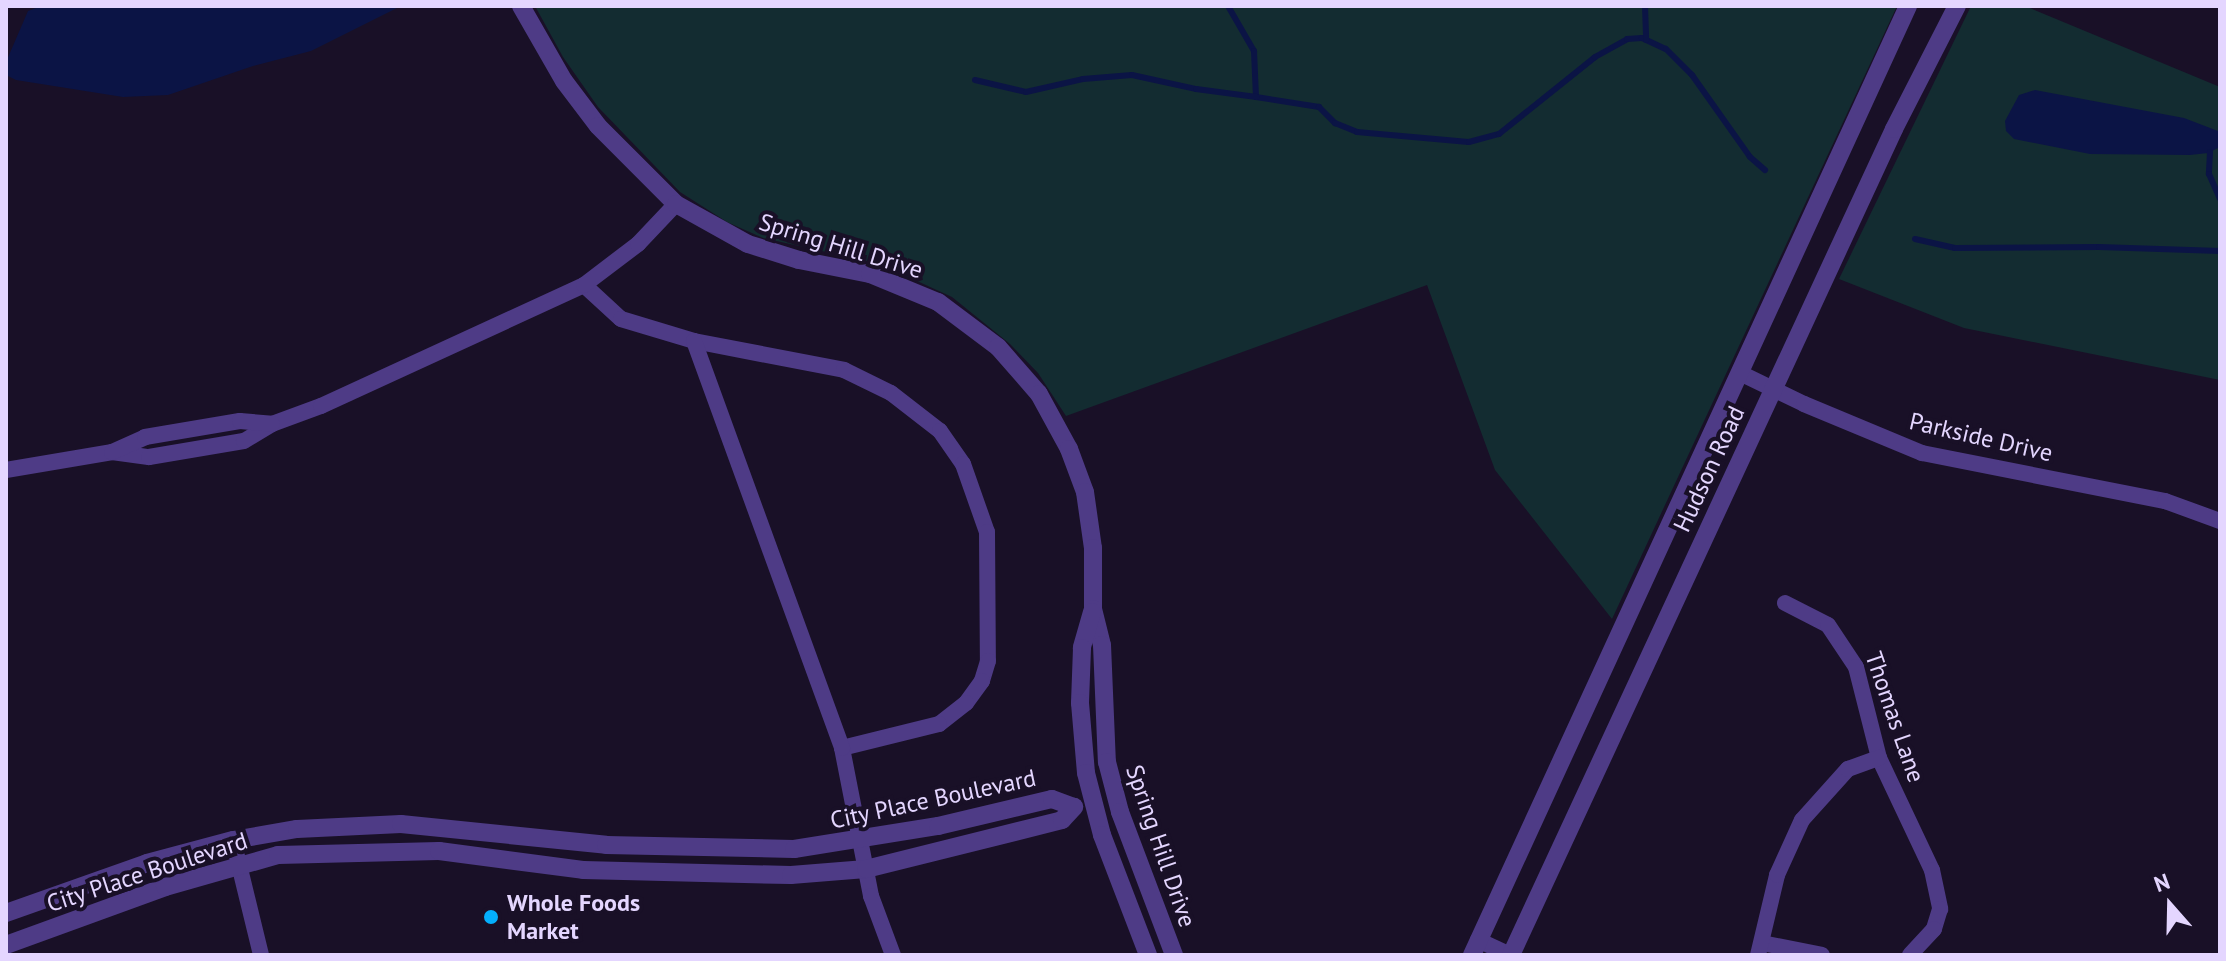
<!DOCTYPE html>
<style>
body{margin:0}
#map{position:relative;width:2226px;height:961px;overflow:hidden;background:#191027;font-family:"PT Sans",sans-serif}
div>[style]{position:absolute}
.green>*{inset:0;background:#132c31}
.water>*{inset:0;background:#0b1445}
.stream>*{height:6px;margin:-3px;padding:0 3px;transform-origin:3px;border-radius:3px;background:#0b1445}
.minor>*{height:16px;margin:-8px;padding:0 8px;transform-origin:8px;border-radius:8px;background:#4e3b86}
.tertiary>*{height:18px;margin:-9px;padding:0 9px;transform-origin:9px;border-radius:9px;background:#4e3b86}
.dots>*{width:22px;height:22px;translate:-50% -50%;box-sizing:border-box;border:4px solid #191027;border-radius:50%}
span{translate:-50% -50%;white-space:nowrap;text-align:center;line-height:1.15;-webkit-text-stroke:8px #191027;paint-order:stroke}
.street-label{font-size:24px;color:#e4d6ff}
.poi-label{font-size:24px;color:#e4d6ff;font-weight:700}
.left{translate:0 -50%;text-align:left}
.frame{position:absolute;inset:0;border:8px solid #e4d6ff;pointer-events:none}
.north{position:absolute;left:2130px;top:865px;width:80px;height:80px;-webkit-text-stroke:6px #191027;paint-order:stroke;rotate:340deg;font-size:22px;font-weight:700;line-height:32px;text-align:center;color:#e4d6ff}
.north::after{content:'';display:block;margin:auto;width:28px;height:36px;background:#e4d6ff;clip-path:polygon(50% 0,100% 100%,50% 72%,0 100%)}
</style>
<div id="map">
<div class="green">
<i style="clip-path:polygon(535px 6px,1897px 6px,1612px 619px,1495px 470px,1427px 285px,1066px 416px,1038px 373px,1010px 344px,952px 297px,880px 264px,763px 238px,727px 222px,680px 192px,598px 107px,563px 57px)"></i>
<i style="clip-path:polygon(1971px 6px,2025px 6px,2220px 87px,2220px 380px,1964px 328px,1839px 279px)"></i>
</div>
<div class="water">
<i style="clip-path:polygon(41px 6px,397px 6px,399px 7px,311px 51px,253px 66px,168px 95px,123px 97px,16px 80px,6px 75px,6px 62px,28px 11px)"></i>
<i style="clip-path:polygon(2035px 90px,2184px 118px,2218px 131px,2220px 147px,2208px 153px,2190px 155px,2090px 154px,2014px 139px,2006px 131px,2005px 121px,2019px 95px)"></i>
</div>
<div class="stream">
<i style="left:1228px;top:6px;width:52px;rotate:60deg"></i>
<i style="left:1254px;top:51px;width:46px;rotate:87.5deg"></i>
<i style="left:1256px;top:97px;width:64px;rotate:9deg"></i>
<i style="left:1319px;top:107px;width:23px;rotate:45deg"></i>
<i style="left:1335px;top:123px;width:24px;rotate:22deg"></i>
<i style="left:1357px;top:132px;width:112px;rotate:5.1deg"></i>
<i style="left:1469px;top:142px;width:31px;rotate:-15deg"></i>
<i style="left:1499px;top:134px;width:123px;rotate:-38.7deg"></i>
<i style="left:1595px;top:57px;width:37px;rotate:-29deg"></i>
<i style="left:1627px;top:39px;width:15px;rotate:-4deg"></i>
<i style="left:1642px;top:38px;width:26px;rotate:25deg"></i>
<i style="left:1666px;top:49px;width:37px;rotate:45deg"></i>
<i style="left:1692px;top:75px;width:100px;rotate:54.7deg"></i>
<i style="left:1750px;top:157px;width:20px;rotate:41deg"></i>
<i style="left:1645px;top:6px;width:34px;rotate:88deg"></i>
<i style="left:975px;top:80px;width:52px;rotate:13.2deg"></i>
<i style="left:1026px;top:92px;width:58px;rotate:-12.8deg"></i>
<i style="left:1083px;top:79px;width:49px;rotate:-4.7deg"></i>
<i style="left:1132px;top:75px;width:66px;rotate:12.3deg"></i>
<i style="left:1196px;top:89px;width:61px;rotate:7.6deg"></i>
<i style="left:2210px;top:152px;width:22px;rotate:93deg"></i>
<i style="left:2209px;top:174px;width:27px;rotate:66deg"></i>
<i style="left:1915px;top:239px;width:41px;rotate:12.7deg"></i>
<i style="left:1955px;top:248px;width:144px;rotate:-0.4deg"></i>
<i style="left:2099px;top:247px;width:121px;rotate:1.9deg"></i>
</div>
<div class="minor">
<i style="left:584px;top:285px;width:50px;rotate:42.6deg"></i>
<i style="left:621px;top:319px;width:76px;rotate:16.8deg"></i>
<i style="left:694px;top:341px;width:153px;rotate:10.9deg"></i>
<i style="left:844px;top:370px;width:52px;rotate:26.1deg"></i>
<i style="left:891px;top:393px;width:62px;rotate:37.8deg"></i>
<i style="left:940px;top:431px;width:40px;rotate:55.1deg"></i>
<i style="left:963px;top:464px;width:72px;rotate:70.6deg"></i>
<i style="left:987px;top:532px;width:129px;rotate:89.6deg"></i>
<i style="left:988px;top:661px;width:21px;rotate:107deg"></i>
<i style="left:982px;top:681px;width:27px;rotate:126deg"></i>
<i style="left:966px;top:703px;width:34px;rotate:142deg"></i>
<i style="left:939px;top:724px;width:100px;rotate:166.1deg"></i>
<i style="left:842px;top:748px;width:151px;rotate:78.9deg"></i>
<i style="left:871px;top:896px;width:63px;rotate:69.6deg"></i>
<i style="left:694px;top:341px;width:433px;rotate:70deg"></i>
<i style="left:1740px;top:373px;width:71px;rotate:25.8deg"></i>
<i style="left:1804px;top:404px;width:128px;rotate:22.6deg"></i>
<i style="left:1922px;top:453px;width:248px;rotate:11.2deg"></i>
<i style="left:2165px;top:501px;width:59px;rotate:20deg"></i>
<i style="left:112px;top:452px;width:37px;rotate:8deg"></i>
<i style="left:149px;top:457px;width:96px;rotate:-9.6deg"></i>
<i style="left:244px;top:441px;width:33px;rotate:-31deg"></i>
<i style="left:272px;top:424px;width:52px;rotate:-20.2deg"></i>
<i style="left:321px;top:406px;width:289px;rotate:-24.7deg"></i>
<i style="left:584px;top:285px;width:68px;rotate:-37.2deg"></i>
<i style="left:638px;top:244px;width:55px;rotate:-46.5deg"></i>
<i style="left:6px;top:470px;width:108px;rotate:-9.6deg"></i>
<i style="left:112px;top:452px;width:36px;rotate:-24deg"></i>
<i style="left:145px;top:437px;width:96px;rotate:-9.6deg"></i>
<i style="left:240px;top:421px;width:32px;rotate:5deg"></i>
<i style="left:1785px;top:603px;width:48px;rotate:27.1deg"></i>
<i style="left:1828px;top:625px;width:50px;rotate:56.3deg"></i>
<i style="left:1856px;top:667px;width:94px;rotate:75.8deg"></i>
<i style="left:1879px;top:758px;width:124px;rotate:64.7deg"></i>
<i style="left:1932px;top:870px;width:40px;rotate:78deg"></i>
<i style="left:1940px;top:909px;width:21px;rotate:107deg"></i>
<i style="left:1934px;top:929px;width:35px;rotate:133deg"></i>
<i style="left:233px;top:840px;width:118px;rotate:76.3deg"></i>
<i style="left:1478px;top:940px;width:35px;rotate:25deg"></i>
<i style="left:1762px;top:943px;width:61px;rotate:11.3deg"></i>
<i style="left:1758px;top:955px;width:82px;rotate:-76.6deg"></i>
<i style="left:1777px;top:875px;width:60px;rotate:-65.6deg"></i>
<i style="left:1802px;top:820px;width:69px;rotate:-48deg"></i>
<i style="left:1848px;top:769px;width:33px;rotate:-20deg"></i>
</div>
<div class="tertiary">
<i style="left:521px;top:6px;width:86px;rotate:60.2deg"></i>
<i style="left:564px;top:81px;width:56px;rotate:52.9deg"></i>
<i style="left:598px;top:126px;width:110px;rotate:45deg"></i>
<i style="left:676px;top:204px;width:82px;rotate:29.1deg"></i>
<i style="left:748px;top:244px;width:53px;rotate:17.4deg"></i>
<i style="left:799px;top:260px;width:72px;rotate:11.2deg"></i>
<i style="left:870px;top:274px;width:74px;rotate:22.4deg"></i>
<i style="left:938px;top:302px;width:75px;rotate:36.9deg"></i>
<i style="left:998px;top:347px;width:62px;rotate:48.9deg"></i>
<i style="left:1039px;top:394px;width:63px;rotate:61.4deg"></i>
<i style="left:1069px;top:449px;width:46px;rotate:69.6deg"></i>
<i style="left:1085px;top:492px;width:57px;rotate:81.9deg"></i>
<i style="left:1093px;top:548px;width:61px;rotate:90deg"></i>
<i style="left:1093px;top:609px;width:37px;rotate:76deg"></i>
<i style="left:1102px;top:645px;width:117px;rotate:87.6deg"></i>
<i style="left:1107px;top:762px;width:52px;rotate:75.4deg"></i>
<i style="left:1120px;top:812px;width:153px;rotate:69.3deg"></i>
<i style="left:1092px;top:612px;width:37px;rotate:106deg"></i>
<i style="left:1082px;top:648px;width:55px;rotate:92.1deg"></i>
<i style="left:1080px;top:703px;width:70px;rotate:85.1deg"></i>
<i style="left:1086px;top:773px;width:64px;rotate:75.5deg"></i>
<i style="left:1102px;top:835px;width:129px;rotate:69deg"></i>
<i style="left:6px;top:913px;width:150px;rotate:-19.5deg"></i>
<i style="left:147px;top:863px;width:89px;rotate:-15deg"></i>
<i style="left:233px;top:840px;width:65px;rotate:-9.8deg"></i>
<i style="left:297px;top:829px;width:104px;rotate:-2.8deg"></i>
<i style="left:401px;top:824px;width:206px;rotate:5.8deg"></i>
<i style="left:606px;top:845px;width:188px;rotate:1.2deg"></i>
<i style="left:794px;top:849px;width:146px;rotate:-9.1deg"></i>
<i style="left:938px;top:826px;width:117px;rotate:-13.3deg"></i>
<i style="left:1052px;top:799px;width:23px;rotate:20deg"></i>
<i style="left:6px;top:945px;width:169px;rotate:-20deg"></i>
<i style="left:165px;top:887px;width:117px;rotate:-15.8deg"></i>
<i style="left:278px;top:855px;width:161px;rotate:-1.4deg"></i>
<i style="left:439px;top:851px;width:145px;rotate:7.5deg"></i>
<i style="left:583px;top:870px;width:208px;rotate:1.4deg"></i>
<i style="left:791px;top:875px;width:75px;rotate:-4.6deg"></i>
<i style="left:866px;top:869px;width:202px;rotate:-14deg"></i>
<i style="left:1062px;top:820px;width:18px;rotate:-47deg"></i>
<i style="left:1472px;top:955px;width:1044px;rotate:-65.32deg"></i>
<i style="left:1511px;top:955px;width:910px;rotate:-65.12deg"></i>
<i style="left:1894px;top:129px;width:138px;rotate:-62.9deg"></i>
</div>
<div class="dots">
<i style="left:491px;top:917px;background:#04affd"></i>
</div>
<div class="street-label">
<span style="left:841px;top:246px;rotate:17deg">Spring Hill Drive</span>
<span style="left:1981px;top:437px;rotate:13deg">Parkside Drive</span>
<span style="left:1709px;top:469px;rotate:-65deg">Hudson Road</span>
<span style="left:1895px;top:717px;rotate:71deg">Thomas Lane</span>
<span style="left:933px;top:799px;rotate:-12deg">City Place Boulevard</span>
<span style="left:1161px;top:846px;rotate:71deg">Spring Hill Drive</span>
<span style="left:147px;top:872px;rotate:-18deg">City Place Boulevard</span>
</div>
<div class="poi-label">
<span class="left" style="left:507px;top:917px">Whole Foods<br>Market</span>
</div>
<div class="frame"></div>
<div class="north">N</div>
</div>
